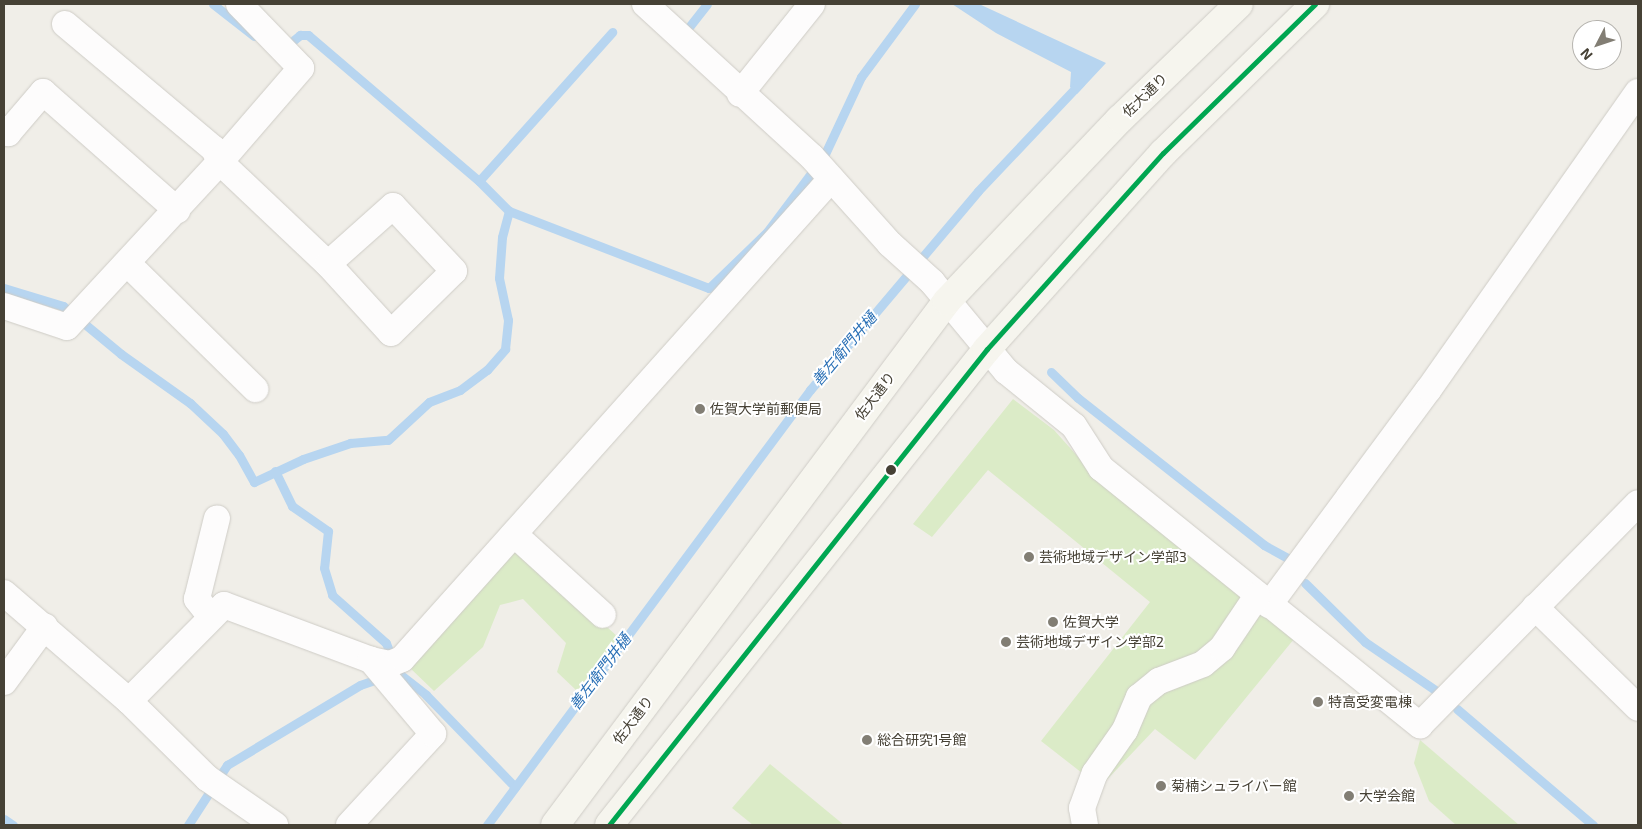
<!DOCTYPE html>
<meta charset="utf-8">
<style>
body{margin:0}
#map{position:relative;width:1642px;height:829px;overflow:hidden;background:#f0eee8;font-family:"Exo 2","Noto Sans JP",sans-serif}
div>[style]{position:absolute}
.green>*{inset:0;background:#dbebc7}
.water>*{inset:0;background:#b7d5f0}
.stream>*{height:9px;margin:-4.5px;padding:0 4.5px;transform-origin:4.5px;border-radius:4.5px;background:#b7d5f0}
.roads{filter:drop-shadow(0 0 1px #ceccc6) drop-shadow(0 0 1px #ceccc6)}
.street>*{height:26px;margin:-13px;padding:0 13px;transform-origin:13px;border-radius:13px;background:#fdfcfc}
.secondary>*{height:28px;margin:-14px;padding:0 14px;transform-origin:14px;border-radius:14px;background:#f6f5ee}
.bus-1>*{height:5px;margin:-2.5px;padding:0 2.5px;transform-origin:2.5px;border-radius:2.5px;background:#00a651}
.dots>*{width:14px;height:14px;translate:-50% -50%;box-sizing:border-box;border:2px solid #fff;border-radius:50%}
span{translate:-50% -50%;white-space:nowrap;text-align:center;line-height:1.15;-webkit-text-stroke:4px #fff;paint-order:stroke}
.street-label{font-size:14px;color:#464135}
.poi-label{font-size:14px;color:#464135}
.left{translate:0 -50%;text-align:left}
.water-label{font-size:15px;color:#2a70b6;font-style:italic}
.frame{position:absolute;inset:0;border:5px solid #464135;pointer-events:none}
.north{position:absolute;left:1572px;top:20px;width:50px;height:50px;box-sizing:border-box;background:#fff;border:1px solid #b5b3ae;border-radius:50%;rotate:229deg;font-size:14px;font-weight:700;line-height:20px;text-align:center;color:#464135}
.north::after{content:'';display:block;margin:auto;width:18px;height:22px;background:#827e74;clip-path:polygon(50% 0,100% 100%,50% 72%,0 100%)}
</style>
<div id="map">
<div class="green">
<i style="clip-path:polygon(1013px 399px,1054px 430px,1096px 477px,1294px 639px,1195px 760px,1155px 729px,1100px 787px,1041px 741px,1150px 602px,988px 470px,932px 537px,913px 524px)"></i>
<i style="clip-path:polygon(517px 545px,618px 637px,577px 691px,557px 672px,566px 643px,523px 599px,500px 605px,483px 647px,434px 691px,409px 667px)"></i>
<i style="clip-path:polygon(1420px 740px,1519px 825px,1456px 825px,1429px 801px,1414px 763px)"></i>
<i style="clip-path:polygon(770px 764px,844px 825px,753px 825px,732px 808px)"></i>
</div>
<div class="water">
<i style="clip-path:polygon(952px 4px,979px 4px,1106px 63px,1077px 94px,1070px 87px,1071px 72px,996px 33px)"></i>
</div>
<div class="stream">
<i style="left:213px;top:4px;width:52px;rotate:38deg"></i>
<i style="left:689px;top:27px;width:29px;rotate:-52deg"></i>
<i style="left:284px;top:48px;width:21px;rotate:-39deg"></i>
<i style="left:300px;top:35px;width:8px"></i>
<i style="left:308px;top:35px;width:225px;rotate:40.5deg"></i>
<i style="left:479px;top:181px;width:42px;rotate:45deg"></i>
<i style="left:509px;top:211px;width:214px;rotate:21.1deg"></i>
<i style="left:709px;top:288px;width:81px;rotate:-44deg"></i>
<i style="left:767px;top:232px;width:95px;rotate:-53.1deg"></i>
<i style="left:824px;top:156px;width:87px;rotate:-64.9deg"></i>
<i style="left:861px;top:77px;width:91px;rotate:-53.5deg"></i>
<i style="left:479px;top:181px;width:200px;rotate:-48.2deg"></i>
<i style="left:4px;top:288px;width:62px;rotate:17deg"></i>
<i style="left:63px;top:306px;width:75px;rotate:39.6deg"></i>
<i style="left:121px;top:354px;width:85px;rotate:35.4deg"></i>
<i style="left:190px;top:403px;width:45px;rotate:43.2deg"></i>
<i style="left:223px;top:434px;width:26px;rotate:53deg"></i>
<i style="left:239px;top:455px;width:31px;rotate:61deg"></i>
<i style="left:254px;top:482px;width:54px;rotate:-25.1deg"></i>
<i style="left:303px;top:459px;width:50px;rotate:-18.8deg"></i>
<i style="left:350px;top:443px;width:38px;rotate:-5deg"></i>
<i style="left:388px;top:440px;width:56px;rotate:-42.8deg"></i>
<i style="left:429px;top:402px;width:33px;rotate:-21deg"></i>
<i style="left:460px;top:390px;width:34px;rotate:-37deg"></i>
<i style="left:487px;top:370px;width:28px;rotate:-49deg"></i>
<i style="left:505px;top:349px;width:29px;rotate:-84deg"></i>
<i style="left:508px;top:320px;width:43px;rotate:-102.1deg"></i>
<i style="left:499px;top:278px;width:41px;rotate:-85.8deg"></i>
<i style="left:502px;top:237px;width:27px;rotate:-75deg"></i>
<i style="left:1051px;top:372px;width:37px;rotate:44deg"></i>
<i style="left:1078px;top:398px;width:237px;rotate:38.3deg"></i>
<i style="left:1264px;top:545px;width:29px;rotate:29deg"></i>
<i style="left:275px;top:471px;width:39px;rotate:64deg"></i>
<i style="left:292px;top:506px;width:44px;rotate:34.8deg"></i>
<i style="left:328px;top:531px;width:37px;rotate:96deg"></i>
<i style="left:324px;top:568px;width:28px;rotate:73deg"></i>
<i style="left:332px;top:595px;width:72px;rotate:41.6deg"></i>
<i style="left:386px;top:643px;width:31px;rotate:69deg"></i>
<i style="left:397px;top:672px;width:37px;rotate:38deg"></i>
<i style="left:426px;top:695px;width:128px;rotate:45.9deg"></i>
<i style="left:1305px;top:583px;width:84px;rotate:44.5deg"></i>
<i style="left:1365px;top:642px;width:85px;rotate:34.4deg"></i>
<i style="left:1457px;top:709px;width:179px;rotate:40.5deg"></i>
<i style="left:4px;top:819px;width:11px;rotate:34deg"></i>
<i style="left:188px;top:825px;width:72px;rotate:-57deg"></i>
<i style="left:227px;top:765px;width:155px;rotate:-31deg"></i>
<i style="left:360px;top:685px;width:24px;rotate:-19deg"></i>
<i style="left:487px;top:825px;width:542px;rotate:-53.41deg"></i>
<i style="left:810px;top:390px;width:260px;rotate:-49.8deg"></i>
<i style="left:978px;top:191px;width:149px;rotate:-46.6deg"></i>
</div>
<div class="roads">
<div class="street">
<i style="left:645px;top:4px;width:226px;rotate:42.5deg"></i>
<i style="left:812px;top:157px;width:117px;rotate:48.1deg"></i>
<i style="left:890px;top:244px;width:57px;rotate:42.1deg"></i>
<i style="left:932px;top:282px;width:116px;rotate:50.3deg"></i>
<i style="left:1006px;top:371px;width:87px;rotate:39deg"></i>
<i style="left:1074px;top:426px;width:50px;rotate:57.3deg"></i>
<i style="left:1101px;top:468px;width:410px;rotate:38.9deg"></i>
<i style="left:1420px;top:725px;width:311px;rotate:-45.5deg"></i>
<i style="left:65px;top:24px;width:194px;rotate:40deg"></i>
<i style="left:214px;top:149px;width:14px;rotate:65deg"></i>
<i style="left:220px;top:162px;width:149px;rotate:43.4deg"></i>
<i style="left:328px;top:264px;width:93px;rotate:47.6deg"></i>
<i style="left:391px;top:333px;width:88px;rotate:-44.5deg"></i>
<i style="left:454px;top:271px;width:89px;rotate:-133.2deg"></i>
<i style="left:393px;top:206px;width:87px;rotate:138.3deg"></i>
<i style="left:740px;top:94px;width:115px;rotate:-51.3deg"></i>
<i style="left:4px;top:129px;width:6px;rotate:45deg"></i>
<i style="left:8px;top:133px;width:54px;rotate:-49.5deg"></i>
<i style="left:43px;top:92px;width:179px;rotate:41.4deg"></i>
<i style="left:127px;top:263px;width:180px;rotate:44.5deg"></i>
<i style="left:4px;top:306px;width:66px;rotate:18.4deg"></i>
<i style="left:67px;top:327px;width:225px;rotate:-47.2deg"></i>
<i style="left:220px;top:162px;width:124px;rotate:-49.2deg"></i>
<i style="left:301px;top:68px;width:89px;rotate:-134.1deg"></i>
<i style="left:514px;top:534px;width:120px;rotate:42.3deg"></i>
<i style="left:4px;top:593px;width:165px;rotate:40.8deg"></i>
<i style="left:129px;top:701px;width:110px;rotate:44.6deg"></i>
<i style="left:207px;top:778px;width:83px;rotate:34.7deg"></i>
<i style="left:1269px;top:605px;width:269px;rotate:-53.5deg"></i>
<i style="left:1429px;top:389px;width:363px;rotate:-54.9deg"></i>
<i style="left:1535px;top:607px;width:144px;rotate:44.4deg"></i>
<i style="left:211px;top:617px;width:23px;rotate:-128deg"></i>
<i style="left:197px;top:599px;width:83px;rotate:-76.1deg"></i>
<i style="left:4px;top:682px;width:69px;rotate:-53.8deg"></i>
<i style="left:129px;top:701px;width:135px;rotate:-45.3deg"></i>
<i style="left:224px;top:605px;width:157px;rotate:20.5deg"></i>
<i style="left:371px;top:660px;width:19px;rotate:12deg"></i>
<i style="left:390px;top:664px;width:13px;rotate:-23deg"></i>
<i style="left:402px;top:659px;width:644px;rotate:-48.21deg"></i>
<i style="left:349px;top:825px;width:124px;rotate:-47.3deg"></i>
<i style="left:433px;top:734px;width:97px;rotate:-130deg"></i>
<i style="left:1085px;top:825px;width:17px;rotate:-100deg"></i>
<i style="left:1082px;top:808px;width:37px;rotate:-70deg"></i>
<i style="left:1095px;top:773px;width:52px;rotate:-55.1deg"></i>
<i style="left:1125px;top:730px;width:36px;rotate:-67deg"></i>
<i style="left:1139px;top:697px;width:26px;rotate:-39deg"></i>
<i style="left:1159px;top:681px;width:47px;rotate:-21.1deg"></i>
<i style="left:1203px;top:664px;width:25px;rotate:-40deg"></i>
<i style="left:1222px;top:648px;width:63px;rotate:-56.1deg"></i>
</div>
<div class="secondary">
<i style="left:555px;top:825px;width:654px;rotate:-53.2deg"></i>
<i style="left:947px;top:301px;width:251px;rotate:-46.5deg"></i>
<i style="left:1120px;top:119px;width:165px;rotate:-44deg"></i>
<i style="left:609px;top:825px;width:608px;rotate:-51.55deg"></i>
<i style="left:987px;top:349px;width:263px;rotate:-48.1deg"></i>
<i style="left:1163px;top:153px;width:213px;rotate:-44.4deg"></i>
</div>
</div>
<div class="bus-1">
<i style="left:609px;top:825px;width:608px;rotate:-51.55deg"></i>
<i style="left:987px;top:349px;width:263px;rotate:-48.1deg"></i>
<i style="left:1163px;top:153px;width:213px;rotate:-44.4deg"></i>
</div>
<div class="dots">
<i style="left:700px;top:409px;background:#827e74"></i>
<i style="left:891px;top:470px;background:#464135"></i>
<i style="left:1029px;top:557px;background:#827e74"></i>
<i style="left:1053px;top:622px;background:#827e74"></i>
<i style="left:1006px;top:642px;background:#827e74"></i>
<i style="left:1318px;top:702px;background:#827e74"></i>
<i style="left:867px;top:740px;background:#827e74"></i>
<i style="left:1161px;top:786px;background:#827e74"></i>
<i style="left:1349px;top:796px;background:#827e74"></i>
</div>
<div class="street-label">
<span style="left:1145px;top:95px;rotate:-44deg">佐大通り</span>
<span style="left:875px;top:396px;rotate:-53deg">佐大通り</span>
<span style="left:633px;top:720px;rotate:-53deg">佐大通り</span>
</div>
<div class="poi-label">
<span class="left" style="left:710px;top:409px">佐賀大学前郵便局</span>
<span class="left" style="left:1039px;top:557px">芸術地域デザイン学部3</span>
<span class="left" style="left:1063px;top:622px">佐賀大学</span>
<span class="left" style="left:1016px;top:642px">芸術地域デザイン学部2</span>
<span class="left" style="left:1328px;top:702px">特高受変電棟</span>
<span class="left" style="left:877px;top:740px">総合研究1号館</span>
<span class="left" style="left:1171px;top:786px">菊楠シュライバー館</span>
<span class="left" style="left:1359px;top:796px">大学会館</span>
</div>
<div class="water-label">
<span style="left:844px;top:349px;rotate:-50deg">善左衛門井樋</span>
<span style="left:600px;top:672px;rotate:-53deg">善左衛門井樋</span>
</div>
<div class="frame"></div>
<div class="north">N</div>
</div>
